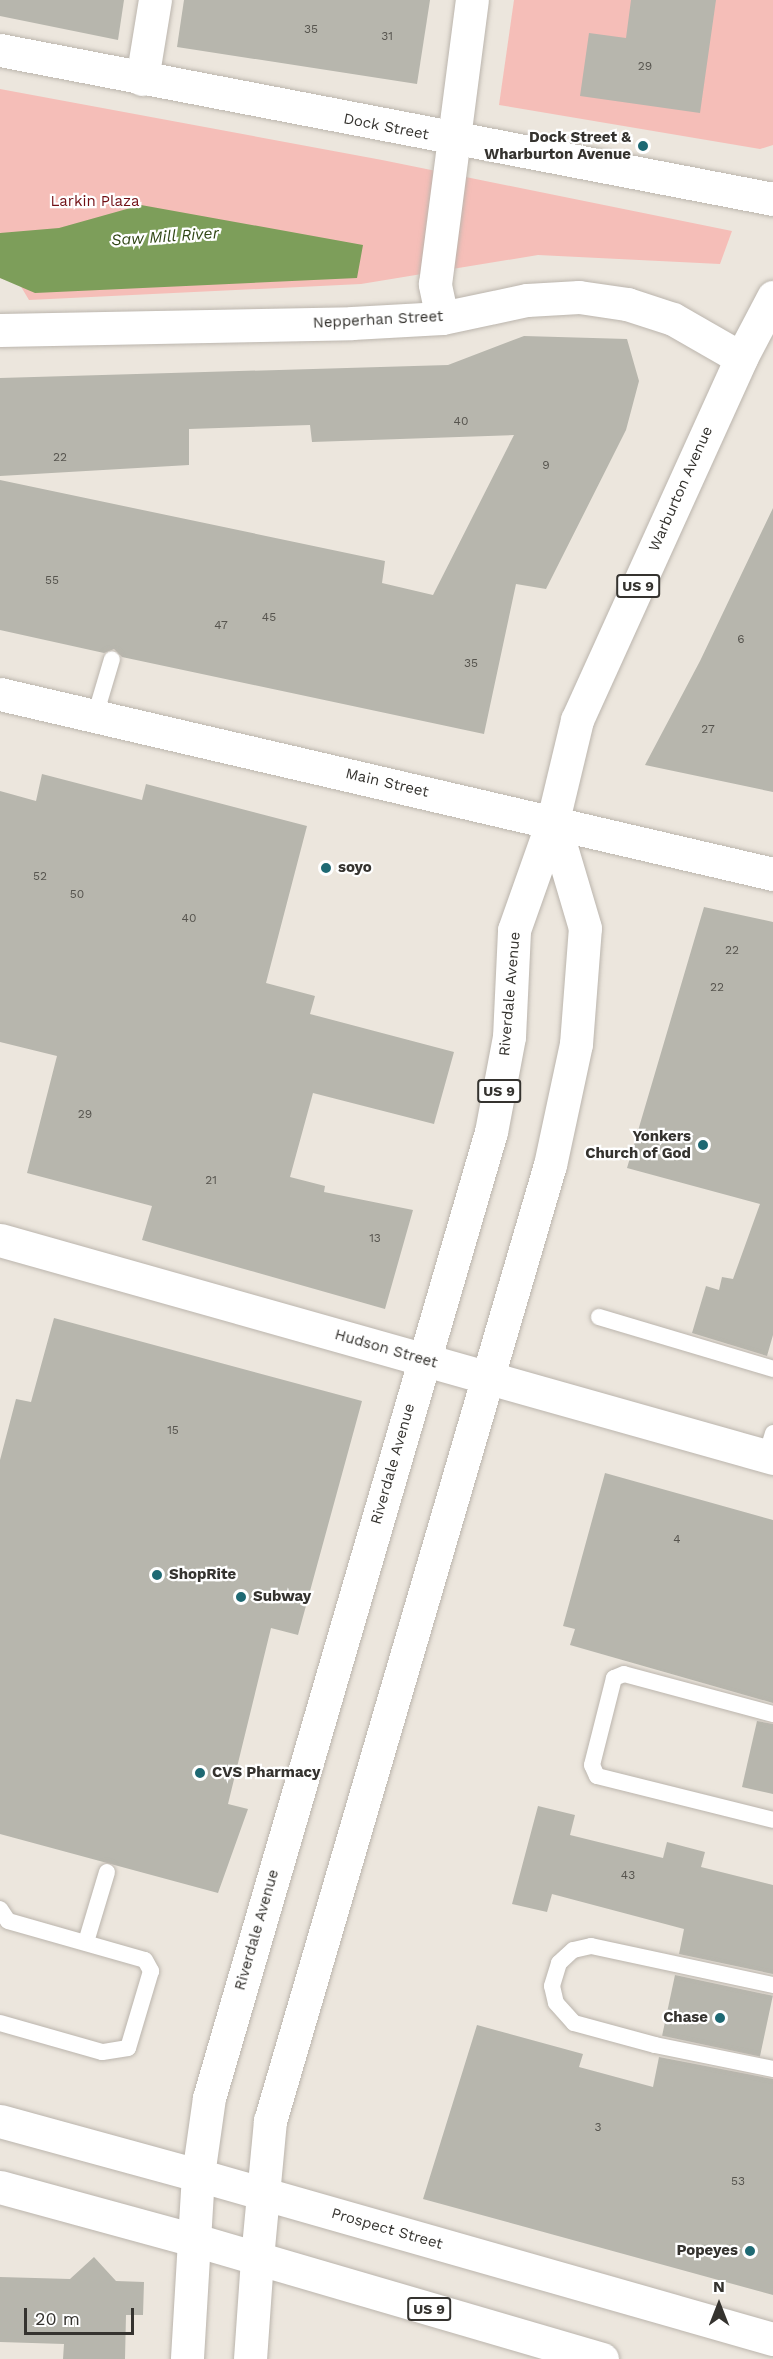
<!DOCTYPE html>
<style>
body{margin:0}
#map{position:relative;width:773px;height:2359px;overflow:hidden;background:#ece6dd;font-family:"Work Sans",sans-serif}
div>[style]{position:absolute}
.green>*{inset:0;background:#f5beb8}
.water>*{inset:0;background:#7d9e5a}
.building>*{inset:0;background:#b7b6ad;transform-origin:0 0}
.roads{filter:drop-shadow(0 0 2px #bbb5ad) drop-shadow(0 0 2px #bbb5ad)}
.lane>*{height:16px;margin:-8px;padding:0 8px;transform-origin:8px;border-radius:8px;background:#fff}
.street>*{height:33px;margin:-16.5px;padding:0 16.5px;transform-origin:16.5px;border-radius:16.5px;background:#fff}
.secondary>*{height:33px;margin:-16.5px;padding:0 16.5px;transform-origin:16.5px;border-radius:16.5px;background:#fff}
.primary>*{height:33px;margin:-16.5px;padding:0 16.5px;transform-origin:16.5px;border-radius:16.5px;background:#fff}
.dots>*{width:16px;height:16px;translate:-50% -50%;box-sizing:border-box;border:3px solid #fff;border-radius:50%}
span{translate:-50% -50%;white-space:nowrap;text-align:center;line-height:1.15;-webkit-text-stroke:4.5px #fff;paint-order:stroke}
.number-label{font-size:12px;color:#56544e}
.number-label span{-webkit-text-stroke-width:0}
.shield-label span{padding:2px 4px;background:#fff;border:2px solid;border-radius:4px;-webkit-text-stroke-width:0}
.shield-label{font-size:14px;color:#35332f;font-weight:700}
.street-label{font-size:15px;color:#35332f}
.poi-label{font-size:15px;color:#35332f;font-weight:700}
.right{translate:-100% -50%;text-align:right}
.left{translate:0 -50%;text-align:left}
.park-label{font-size:15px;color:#710f14}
.water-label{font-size:16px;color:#304615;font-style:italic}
.north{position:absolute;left:689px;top:2275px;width:60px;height:60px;-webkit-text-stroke:4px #fff;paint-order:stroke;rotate:0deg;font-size:16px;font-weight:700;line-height:24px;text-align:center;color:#35332f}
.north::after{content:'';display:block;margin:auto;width:21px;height:27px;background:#35332f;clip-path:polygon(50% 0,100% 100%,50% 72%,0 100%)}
.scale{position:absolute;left:24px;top:2308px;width:110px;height:27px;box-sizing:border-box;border:3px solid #35332f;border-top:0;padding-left:8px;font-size:18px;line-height:21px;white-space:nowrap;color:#35332f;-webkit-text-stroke:4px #fff;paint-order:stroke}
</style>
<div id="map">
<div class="green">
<i style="clip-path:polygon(514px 0,773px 0,773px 145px,760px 149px,499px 105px)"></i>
<i style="clip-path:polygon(0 89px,382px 160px,732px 231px,720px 264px,538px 255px,361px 284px,29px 300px,20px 285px,0 278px)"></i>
</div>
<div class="water">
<i style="clip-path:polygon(141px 205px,363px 245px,357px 278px,35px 293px,0 278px,0 233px,59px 228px)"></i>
</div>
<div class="building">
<i style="clip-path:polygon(0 0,124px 0,118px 40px,0 16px)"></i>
<i style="clip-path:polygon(184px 0,430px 0,417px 84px,177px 47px)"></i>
<i style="clip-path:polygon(631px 0,716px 0,700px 113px,580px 96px,589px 33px,626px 38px)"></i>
<i style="clip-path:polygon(524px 336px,627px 339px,639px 381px,626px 430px,546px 589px,516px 584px,484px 734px,122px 657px,114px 649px,104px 653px,0 630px,0 480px,385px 561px,382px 583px,433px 595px,514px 435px,312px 442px,310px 425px,189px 429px,189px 465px,0 476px,0 378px,448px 365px)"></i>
<i style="clip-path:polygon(773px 508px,773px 792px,645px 765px,700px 661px)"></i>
<i style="clip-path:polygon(42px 774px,142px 800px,146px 784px,307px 826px,266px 983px,315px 996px,310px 1014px,454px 1052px,434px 1124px,313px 1093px,290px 1177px,325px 1186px,324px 1192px,413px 1210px,385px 1309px,142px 1240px,152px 1206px,27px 1173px,57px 1056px,0 1042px,0 791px,36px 801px)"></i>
<i style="clip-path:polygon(704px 907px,773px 922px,773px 1335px,767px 1356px,692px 1333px,706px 1286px,719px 1290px,722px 1277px,733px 1279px,760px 1204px,627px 1168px)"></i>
<i style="clip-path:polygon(54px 1318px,362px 1401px,298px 1635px,271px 1628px,228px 1804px,248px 1809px,218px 1893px,0 1834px,0 1460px,16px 1399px,31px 1402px)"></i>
<i style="clip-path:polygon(605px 1473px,773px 1520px,773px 1703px,570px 1645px,575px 1629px,563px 1626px)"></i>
<i style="clip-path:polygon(757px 1721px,773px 1724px,773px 1794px,742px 1787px)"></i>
<i style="clip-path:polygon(538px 1806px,575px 1815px,570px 1835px,663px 1858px,667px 1842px,705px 1852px,701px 1867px,773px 1885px,773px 1974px,679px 1954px,684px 1929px,552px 1894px,547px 1912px,512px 1904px)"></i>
<i style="left:675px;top:1975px;width:100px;height:62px;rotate:12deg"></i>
<i style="clip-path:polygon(477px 2025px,583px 2054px,579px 2067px,653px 2087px,659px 2057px,773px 2079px,773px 2295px,423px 2199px)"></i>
<i style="clip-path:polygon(94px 2257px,116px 2281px,144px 2282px,143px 2315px,126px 2315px,125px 2359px,63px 2359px,64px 2344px,0 2342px,0 2277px,70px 2279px)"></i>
</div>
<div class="roads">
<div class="lane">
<i style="left:95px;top:716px;width:59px;rotate:-73.4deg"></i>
<i style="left:599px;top:1317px;width:182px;rotate:16.6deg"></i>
<i style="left:766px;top:1456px;width:24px;rotate:-73deg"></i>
<i style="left:773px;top:1714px;width:154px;rotate:-165deg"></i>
<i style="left:624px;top:1674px;width:11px;rotate:158deg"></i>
<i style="left:614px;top:1678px;width:90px;rotate:104.2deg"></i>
<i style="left:592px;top:1765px;width:12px;rotate:66deg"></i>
<i style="left:597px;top:1776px;width:181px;rotate:14deg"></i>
<i style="left:0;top:1909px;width:14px;rotate:56deg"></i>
<i style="left:8px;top:1921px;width:142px;rotate:15.9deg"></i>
<i style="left:145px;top:1960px;width:13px;rotate:61deg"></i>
<i style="left:151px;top:1971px;width:80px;rotate:106.6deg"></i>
<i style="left:128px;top:2048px;width:26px;rotate:171deg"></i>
<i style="left:102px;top:2052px;width:106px;rotate:-164.1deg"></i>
<i style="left:86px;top:1942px;width:73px;rotate:-73.3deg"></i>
<i style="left:773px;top:1985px;width:186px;rotate:-167.9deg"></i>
<i style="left:591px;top:1946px;width:18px;rotate:167deg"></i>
<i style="left:573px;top:1950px;width:19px;rotate:137deg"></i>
<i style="left:559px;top:1963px;width:24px;rotate:107deg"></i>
<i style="left:552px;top:1986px;width:17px;rotate:77deg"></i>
<i style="left:556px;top:2003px;width:27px;rotate:48deg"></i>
<i style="left:574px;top:2023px;width:84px;rotate:15.2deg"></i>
<i style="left:655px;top:2045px;width:120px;rotate:11.5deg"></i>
</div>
<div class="street">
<i style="left:142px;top:79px;width:80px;rotate:-80.7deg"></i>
<i style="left:442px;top:318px;width:35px;rotate:-102deg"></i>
<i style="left:435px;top:284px;width:286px;rotate:-82.6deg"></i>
</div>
<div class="secondary">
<i style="left:0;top:50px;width:787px;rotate:10.91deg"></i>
<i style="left:0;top:330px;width:352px;rotate:-1.1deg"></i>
<i style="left:352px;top:323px;width:90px;rotate:-3.2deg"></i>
<i style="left:442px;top:318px;width:87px;rotate:-12deg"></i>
<i style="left:527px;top:300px;width:52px;rotate:-3.3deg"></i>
<i style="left:579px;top:297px;width:49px;rotate:8.3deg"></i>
<i style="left:627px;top:304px;width:48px;rotate:18.1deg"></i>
<i style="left:673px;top:319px;width:78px;rotate:29.8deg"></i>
<i style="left:0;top:694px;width:794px;rotate:13.11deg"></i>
<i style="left:0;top:1240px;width:803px;rotate:15.75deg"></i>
<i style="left:0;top:2121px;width:205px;rotate:15.3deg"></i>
<i style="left:0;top:2187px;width:201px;rotate:15.3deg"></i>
<i style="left:194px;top:2240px;width:119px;rotate:93.4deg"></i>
<i style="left:250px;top:2359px;width:101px;rotate:-86deg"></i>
</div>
<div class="primary">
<i style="left:198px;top:2175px;width:598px;rotate:15.92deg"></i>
<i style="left:257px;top:2258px;width:138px;rotate:-84.6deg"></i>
<i style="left:270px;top:2121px;width:996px;rotate:-73.68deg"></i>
<i style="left:550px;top:1165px;width:124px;rotate:-77.9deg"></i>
<i style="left:576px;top:1044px;width:116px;rotate:-85.6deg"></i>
<i style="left:585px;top:928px;width:113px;rotate:-106.5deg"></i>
<i style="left:602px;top:2359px;width:425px;rotate:-163.7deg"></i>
<i style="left:194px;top:2240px;width:65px;rotate:-86.5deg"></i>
<i style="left:198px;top:2175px;width:78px;rotate:-81.9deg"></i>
<i style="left:209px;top:2098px;width:1006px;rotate:-73.73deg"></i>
<i style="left:491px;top:1132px;width:97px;rotate:-79.3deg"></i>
<i style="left:509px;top:1037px;width:107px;rotate:-87.3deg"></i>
<i style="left:514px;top:930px;width:117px;rotate:-70.5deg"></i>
<i style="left:553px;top:820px;width:103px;rotate:-76.5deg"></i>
<i style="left:577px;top:720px;width:397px;rotate:-65.6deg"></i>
<i style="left:741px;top:358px;width:69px;rotate:-62.3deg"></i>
</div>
</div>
<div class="dots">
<i style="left:643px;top:146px;background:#1e6973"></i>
<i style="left:326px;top:868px;background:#1e6973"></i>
<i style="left:703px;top:1145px;background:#1e6973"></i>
<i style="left:157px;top:1575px;background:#1e6973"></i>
<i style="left:241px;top:1597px;background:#1e6973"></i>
<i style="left:200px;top:1773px;background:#1e6973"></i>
<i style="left:720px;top:2018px;background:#1e6973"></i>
<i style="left:750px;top:2251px;background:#1e6973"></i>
</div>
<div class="number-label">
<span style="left:311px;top:30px">35</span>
<span style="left:387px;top:37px">31</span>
<span style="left:645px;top:67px">29</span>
<span style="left:461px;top:422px">40</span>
<span style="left:60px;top:458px">22</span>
<span style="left:546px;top:466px">9</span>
<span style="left:52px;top:581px">55</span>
<span style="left:269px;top:618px">45</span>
<span style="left:221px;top:626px">47</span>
<span style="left:741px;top:640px">6</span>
<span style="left:471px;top:664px">35</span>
<span style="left:708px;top:730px">27</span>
<span style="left:40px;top:877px">52</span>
<span style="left:77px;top:895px">50</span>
<span style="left:189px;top:919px">40</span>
<span style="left:732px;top:951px">22</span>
<span style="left:717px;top:988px">22</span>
<span style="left:85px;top:1115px">29</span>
<span style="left:211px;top:1181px">21</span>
<span style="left:375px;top:1239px">13</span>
<span style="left:173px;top:1431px">15</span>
<span style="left:677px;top:1540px">4</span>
<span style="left:628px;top:1876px">43</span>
<span style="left:598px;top:2128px">3</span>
<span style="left:738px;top:2182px">53</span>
</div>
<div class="shield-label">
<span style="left:638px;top:586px">US 9</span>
<span style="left:499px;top:1091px">US 9</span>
<span style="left:429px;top:2309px">US 9</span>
</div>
<div class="street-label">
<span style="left:386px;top:127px;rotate:11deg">Dock Street</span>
<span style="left:378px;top:320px;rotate:-3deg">Nepperhan Street</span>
<span style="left:681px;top:489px;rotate:-66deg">Warburton Avenue</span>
<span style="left:387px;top:783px;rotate:13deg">Main Street</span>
<span style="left:510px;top:994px;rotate:-85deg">Riverdale Avenue</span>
<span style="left:386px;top:1349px;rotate:16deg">Hudson Street</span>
<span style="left:393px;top:1464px;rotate:-74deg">Riverdale Avenue</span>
<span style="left:257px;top:1930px;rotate:-74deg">Riverdale Avenue</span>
<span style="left:387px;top:2229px;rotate:16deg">Prospect Street</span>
</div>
<div class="poi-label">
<span class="right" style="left:631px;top:146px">Dock Street &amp;<br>Wharburton Avenue</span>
<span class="left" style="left:338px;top:868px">soyo</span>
<span class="right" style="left:691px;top:1145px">Yonkers<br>Church of God</span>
<span class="left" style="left:169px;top:1575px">ShopRite</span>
<span class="left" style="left:253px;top:1597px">Subway</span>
<span class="left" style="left:212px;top:1773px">CVS Pharmacy</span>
<span class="right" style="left:708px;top:2018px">Chase</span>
<span class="right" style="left:738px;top:2251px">Popeyes</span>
</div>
<div class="park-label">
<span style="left:95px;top:202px">Larkin Plaza</span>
</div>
<div class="water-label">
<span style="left:165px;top:237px;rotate:-4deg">Saw Mill River</span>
</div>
<div class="north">N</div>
<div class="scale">20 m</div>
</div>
